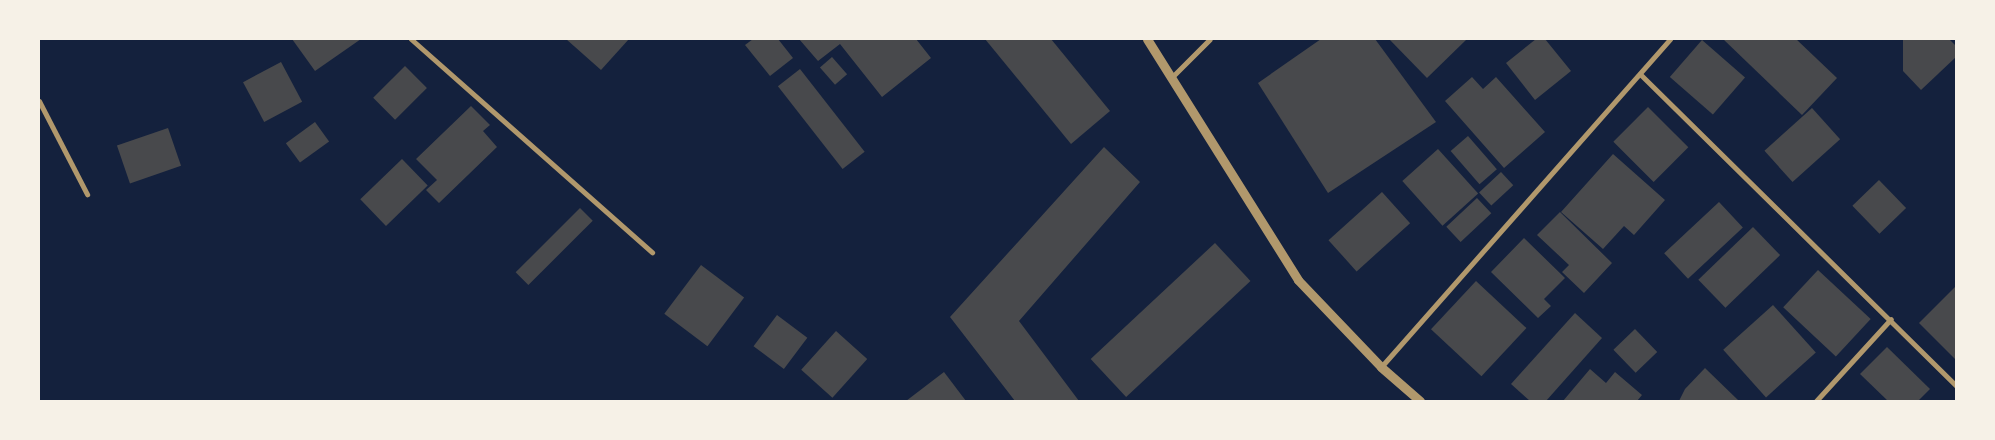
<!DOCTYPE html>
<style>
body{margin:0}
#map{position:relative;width:1995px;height:440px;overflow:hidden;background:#14213d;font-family:Raleway,sans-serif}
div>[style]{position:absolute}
.building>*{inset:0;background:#48494c;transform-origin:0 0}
.minor>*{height:5px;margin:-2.5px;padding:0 2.5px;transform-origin:2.5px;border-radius:2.5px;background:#b1986c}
.tertiary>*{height:9px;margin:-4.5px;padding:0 4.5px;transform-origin:4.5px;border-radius:4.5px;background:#b1986c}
span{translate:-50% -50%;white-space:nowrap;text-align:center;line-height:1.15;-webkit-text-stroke:4.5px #f6f1e7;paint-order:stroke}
.frame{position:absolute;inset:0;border:40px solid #f6f1e7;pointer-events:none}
</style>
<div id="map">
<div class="building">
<i style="clip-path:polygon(292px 39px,361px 39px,315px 71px)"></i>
<i style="clip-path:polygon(566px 39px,629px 39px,601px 70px)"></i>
<i style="clip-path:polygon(753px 39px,778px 39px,793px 58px,770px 76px,745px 45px)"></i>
<i style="clip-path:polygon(799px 39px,916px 39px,931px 58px,882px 97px,840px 44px,818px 61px)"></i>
<i style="clip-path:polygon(985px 39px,1051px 39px,1110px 111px,1071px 144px)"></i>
<i style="clip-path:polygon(1321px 39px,1375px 39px,1436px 122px,1328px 193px,1258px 83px)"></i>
<i style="clip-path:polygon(1389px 39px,1467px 39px,1427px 78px)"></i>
<i style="clip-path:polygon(1536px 39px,1545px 39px,1571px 71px,1535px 100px,1506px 63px)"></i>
<i style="clip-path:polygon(1723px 39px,1796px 39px,1837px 78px,1802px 115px)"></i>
<i style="clip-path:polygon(1903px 39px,1949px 39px,1956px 46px,1956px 57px,1921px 90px,1903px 71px)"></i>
<i style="left:1702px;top:40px;width:57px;height:49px;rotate:41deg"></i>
<i style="left:832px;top:57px;width:23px;height:16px;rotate:49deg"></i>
<i style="left:281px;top:62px;width:45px;height:43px;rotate:62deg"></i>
<i style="left:405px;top:66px;width:31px;height:45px;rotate:45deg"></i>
<i style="left:800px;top:69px;width:105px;height:28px;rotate:52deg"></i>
<i style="clip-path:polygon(1472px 77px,1483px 89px,1496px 77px,1545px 132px,1504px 168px,1445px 101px)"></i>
<i style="clip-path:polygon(471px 106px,490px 125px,483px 131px,497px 147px,439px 203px,426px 190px,437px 180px,416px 159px)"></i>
<i style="left:1648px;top:107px;width:57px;height:49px;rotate:45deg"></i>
<i style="left:1812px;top:108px;width:42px;height:64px;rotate:48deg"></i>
<i style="left:315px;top:122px;width:24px;height:36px;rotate:54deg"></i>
<i style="left:168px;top:128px;width:40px;height:54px;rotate:71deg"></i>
<i style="left:1468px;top:136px;width:44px;height:23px;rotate:49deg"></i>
<i style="clip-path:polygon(1104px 147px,1140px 182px,1019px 321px,1079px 401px,1015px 401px,950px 317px)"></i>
<i style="left:1438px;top:149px;width:60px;height:48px;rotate:48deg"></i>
<i style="clip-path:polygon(1613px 154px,1665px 200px,1634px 235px,1624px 226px,1603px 249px,1561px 212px)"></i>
<i style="left:402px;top:159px;width:37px;height:58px;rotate:46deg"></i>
<i style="left:1501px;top:172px;width:18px;height:30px;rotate:47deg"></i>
<i style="left:1879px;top:180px;width:39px;height:37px;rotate:46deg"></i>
<i style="left:1382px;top:192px;width:42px;height:72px;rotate:48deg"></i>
<i style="left:1477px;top:198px;width:21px;height:42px;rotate:47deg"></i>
<i style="left:1719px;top:202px;width:35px;height:75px;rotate:47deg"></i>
<i style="left:580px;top:208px;width:18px;height:91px;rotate:45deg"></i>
<i style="clip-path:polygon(1560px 212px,1612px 263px,1584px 293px,1562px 272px,1569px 265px,1537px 235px)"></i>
<i style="left:1753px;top:227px;width:39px;height:76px;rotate:46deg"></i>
<i style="clip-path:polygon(1524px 238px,1565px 278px,1544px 299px,1551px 306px,1538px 318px,1491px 272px)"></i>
<i style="left:1215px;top:243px;width:52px;height:170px;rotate:47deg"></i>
<i style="left:701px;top:265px;width:54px;height:61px;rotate:37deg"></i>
<i style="left:1818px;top:270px;width:72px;height:51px;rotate:43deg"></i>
<i style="left:1476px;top:281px;width:69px;height:66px;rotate:43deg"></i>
<i style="clip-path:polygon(1956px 286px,1956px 358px,1955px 359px,1919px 323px)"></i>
<i style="left:1773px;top:305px;width:64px;height:67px;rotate:48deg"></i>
<i style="clip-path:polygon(1575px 313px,1602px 338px,1546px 401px,1530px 401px,1511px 384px)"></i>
<i style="left:777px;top:315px;width:38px;height:39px;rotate:37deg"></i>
<i style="left:1635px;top:329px;width:32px;height:30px;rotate:46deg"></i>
<i style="left:836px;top:331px;width:42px;height:52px;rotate:42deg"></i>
<i style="clip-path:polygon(1887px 347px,1930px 389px,1918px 401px,1888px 401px,1860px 374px)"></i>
<i style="clip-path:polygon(1705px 368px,1739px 401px,1679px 401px,1685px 389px)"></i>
<i style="clip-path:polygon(1590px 369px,1606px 383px,1615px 372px,1642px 395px,1637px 401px,1563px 401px)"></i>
<i style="clip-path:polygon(944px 372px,966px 401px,906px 401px)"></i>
</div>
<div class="minor">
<i style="left:411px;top:39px;width:322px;rotate:41.5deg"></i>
<i style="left:1640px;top:74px;width:444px;rotate:44.6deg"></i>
<i style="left:1171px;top:78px;width:55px;rotate:-45deg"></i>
<i style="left:39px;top:101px;width:105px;rotate:62.7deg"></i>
<i style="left:1381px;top:367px;width:437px;rotate:-48.6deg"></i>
<i style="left:1816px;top:401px;width:111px;rotate:-47.6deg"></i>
</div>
<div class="tertiary">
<i style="left:1147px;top:39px;width:284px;rotate:57.9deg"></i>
<i style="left:1298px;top:280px;width:120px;rotate:46.3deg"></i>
<i style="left:1381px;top:367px;width:52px;rotate:41.1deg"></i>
</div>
<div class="frame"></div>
</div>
